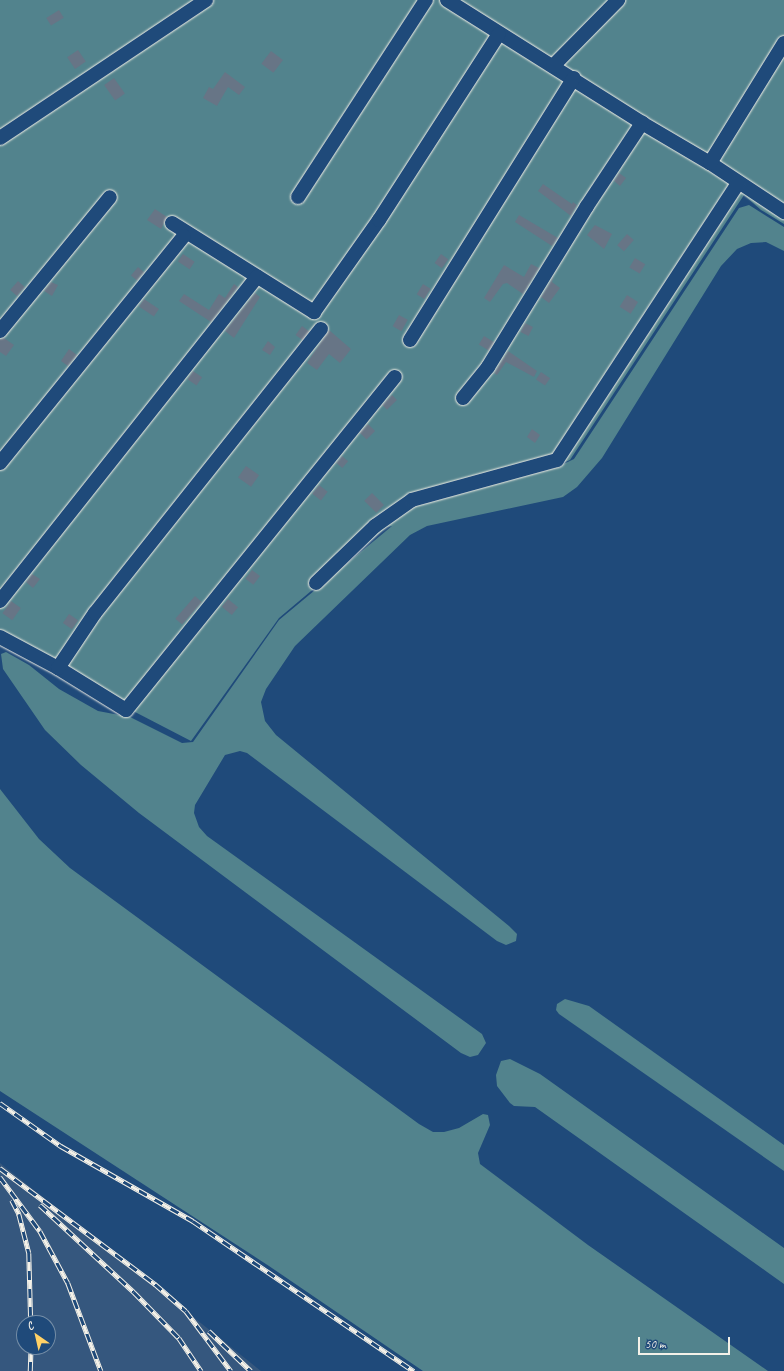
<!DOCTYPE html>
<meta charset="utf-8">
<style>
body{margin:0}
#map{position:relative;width:784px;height:1371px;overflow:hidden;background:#1f4a7a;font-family:Caveat,sans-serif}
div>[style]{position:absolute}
.built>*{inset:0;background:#35577e}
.green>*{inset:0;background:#52838d}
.building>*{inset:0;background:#677586;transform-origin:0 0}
.roads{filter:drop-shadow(0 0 1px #f4f1e8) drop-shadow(0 0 1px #f4f1e8)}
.minor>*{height:14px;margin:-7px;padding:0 7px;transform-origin:7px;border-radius:7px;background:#1f4a7a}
.rail>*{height:4.5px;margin-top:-2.25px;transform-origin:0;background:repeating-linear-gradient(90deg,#1f4a7a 0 9px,#f4f1e8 0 18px);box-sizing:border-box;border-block:1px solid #f4f1e8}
span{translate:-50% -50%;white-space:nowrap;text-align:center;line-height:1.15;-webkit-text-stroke:3px #1f4a7a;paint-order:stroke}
.north{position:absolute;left:16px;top:1315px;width:40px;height:40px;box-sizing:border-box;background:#1f4a7a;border:1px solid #748da6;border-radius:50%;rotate:326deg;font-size:11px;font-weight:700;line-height:16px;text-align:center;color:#f4f1e8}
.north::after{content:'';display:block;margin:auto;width:14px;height:18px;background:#ffd166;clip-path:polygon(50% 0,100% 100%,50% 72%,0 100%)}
.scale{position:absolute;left:638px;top:1337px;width:92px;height:18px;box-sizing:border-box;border:2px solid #f4f1e8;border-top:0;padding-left:5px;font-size:12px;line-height:14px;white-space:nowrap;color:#f4f1e8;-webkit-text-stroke:3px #1f4a7a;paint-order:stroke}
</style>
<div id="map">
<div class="built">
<i style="clip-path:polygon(evenodd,0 1163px,261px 1371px,0 1371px,0 1163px,24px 1323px,48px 1323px,48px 1347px,24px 1347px,24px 1323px)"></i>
</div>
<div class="green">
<i style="clip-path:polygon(0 0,784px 0,784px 224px,761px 210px,744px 195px,570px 460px,533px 474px,555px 468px,574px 459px,739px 208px,749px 205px,784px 227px,784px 251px,766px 242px,751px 243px,737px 249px,721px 266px,602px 458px,577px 487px,563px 497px,427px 526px,410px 535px,295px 646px,266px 689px,261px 702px,265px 721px,276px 735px,509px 926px,517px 934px,516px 941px,506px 945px,497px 941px,247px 753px,240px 751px,225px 755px,195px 805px,194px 813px,199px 827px,207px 836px,482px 1034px,486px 1043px,478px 1055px,470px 1057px,461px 1053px,139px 813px,81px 765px,45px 730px,3px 669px,1px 654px,6px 652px,29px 665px,59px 689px,98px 711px,130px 717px,182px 743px,193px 742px,279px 620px,392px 526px,387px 527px,279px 618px,191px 741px,0 642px)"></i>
<i style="clip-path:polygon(0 789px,39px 839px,70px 868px,419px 1124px,433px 1132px,444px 1132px,459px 1128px,483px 1114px,488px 1115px,490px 1125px,478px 1153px,480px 1164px,588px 1245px,768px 1371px,423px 1371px,269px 1266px,0 1091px)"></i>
<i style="clip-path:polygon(565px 999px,589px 1006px,784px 1145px,784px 1171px,559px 1014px,556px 1010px,557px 1004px)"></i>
<i style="clip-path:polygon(510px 1059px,540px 1074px,784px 1248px,784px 1284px,535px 1107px,514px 1106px,510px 1103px,497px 1086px,496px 1075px,501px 1061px)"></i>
</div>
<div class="building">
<i style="left:59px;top:10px;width:9px;height:15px;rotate:58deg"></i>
<i style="left:78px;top:50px;width:14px;height:13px;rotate:56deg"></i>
<i style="left:271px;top:51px;width:15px;height:16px;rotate:37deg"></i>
<i style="clip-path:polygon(225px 72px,245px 87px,239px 95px,228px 87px,217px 106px,203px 98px,209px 87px,213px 89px)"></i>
<i style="left:114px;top:78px;width:19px;height:12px;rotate:55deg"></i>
<i style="clip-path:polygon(619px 173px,626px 178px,620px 186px,614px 181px)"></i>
<i style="clip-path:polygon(543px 184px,572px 204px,573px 202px,577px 205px,571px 216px,538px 191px)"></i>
<i style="clip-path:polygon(155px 209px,167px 217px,161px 229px,147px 220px)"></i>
<i style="clip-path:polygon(519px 215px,558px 238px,552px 246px,515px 222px)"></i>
<i style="clip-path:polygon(595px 225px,612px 234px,604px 249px,587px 235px)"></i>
<i style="left:627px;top:234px;width:9px;height:15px;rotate:41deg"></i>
<i style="left:183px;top:254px;width:14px;height:9px;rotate:34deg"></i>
<i style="left:441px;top:254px;width:9px;height:11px;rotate:36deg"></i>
<i style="left:635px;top:258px;width:12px;height:11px;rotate:31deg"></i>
<i style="clip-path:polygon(531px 264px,539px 268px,523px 294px,507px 283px,503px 284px,490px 302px,484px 298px,504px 265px,524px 277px)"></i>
<i style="left:138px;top:267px;width:8px;height:11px;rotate:40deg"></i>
<i style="clip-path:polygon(554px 276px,552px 282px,560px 288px,549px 303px,541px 297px)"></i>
<i style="left:18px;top:281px;width:9px;height:12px;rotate:41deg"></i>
<i style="clip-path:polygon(51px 282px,58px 285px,52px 296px,44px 291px)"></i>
<i style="clip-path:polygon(234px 284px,238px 287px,211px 322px,179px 301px,184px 294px,209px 310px,219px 294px,225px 298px)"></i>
<i style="left:423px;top:284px;width:9px;height:12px;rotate:32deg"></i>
<i style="clip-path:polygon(255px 293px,260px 297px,234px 338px,225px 331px)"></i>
<i style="left:627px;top:295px;width:13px;height:14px;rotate:32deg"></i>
<i style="left:144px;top:299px;width:18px;height:9px;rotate:34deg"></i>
<i style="left:399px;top:315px;width:10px;height:13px;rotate:29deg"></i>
<i style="left:525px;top:323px;width:9px;height:10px;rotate:27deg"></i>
<i style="left:302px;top:326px;width:9px;height:11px;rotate:36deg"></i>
<i style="clip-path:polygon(329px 330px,351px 349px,340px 363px,329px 354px,317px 370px,307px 363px)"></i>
<i style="left:484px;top:336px;width:12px;height:10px;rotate:31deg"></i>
<i style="clip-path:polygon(4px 338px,14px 345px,6px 356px,0 352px,0 339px)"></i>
<i style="clip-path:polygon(268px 341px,275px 347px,270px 355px,262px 350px)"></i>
<i style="clip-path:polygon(69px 349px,77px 355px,68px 366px,61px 361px)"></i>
<i style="clip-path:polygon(508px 351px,537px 371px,534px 377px,506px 362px,497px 375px,494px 373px)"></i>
<i style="left:193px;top:371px;width:11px;height:10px;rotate:34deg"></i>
<i style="left:541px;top:372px;width:11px;height:9px;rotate:34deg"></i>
<i style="left:392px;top:395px;width:7px;height:14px;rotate:45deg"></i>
<i style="left:368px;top:424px;width:10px;height:12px;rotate:45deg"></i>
<i style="clip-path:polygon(532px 429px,540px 435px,535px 443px,527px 437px)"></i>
<i style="left:342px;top:456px;width:8px;height:9px;rotate:40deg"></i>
<i style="left:246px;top:466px;width:16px;height:14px;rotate:35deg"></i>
<i style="left:319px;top:485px;width:11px;height:11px;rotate:38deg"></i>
<i style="left:372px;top:493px;width:17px;height:11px;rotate:45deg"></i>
<i style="left:252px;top:570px;width:10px;height:11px;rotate:37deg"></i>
<i style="clip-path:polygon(32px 574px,40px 579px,33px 588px,26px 582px)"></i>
<i style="left:195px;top:596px;width:9px;height:30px;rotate:41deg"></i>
<i style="left:228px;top:599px;width:13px;height:10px;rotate:39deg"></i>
<i style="left:11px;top:601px;width:12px;height:15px;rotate:35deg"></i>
<i style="left:69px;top:614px;width:11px;height:11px;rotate:34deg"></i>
</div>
<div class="roads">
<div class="minor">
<i style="left:447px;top:0;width:231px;rotate:32.2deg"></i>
<i style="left:642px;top:123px;width:79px;rotate:30.5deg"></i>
<i style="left:710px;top:163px;width:89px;rotate:33.5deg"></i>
<i style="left:553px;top:66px;width:93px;rotate:-45.4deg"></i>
<i style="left:0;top:138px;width:248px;rotate:-33.8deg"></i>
<i style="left:710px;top:163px;width:141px;rotate:-58.3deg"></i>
<i style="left:298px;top:197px;width:235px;rotate:-57deg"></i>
<i style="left:172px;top:223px;width:168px;rotate:32.1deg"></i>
<i style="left:314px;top:312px;width:113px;rotate:-54.8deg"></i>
<i style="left:379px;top:220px;width:221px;rotate:-57.2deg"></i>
<i style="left:0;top:331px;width:173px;rotate:-50.6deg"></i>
<i style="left:410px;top:340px;width:309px;rotate:-58deg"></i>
<i style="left:463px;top:398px;width:40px;rotate:-51deg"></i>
<i style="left:488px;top:367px;width:189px;rotate:-58.4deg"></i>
<i style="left:587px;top:206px;width:100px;rotate:-56.5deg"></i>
<i style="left:0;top:463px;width:292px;rotate:-51deg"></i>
<i style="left:316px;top:583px;width:82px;rotate:-44deg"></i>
<i style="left:375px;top:526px;width:45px;rotate:-35.1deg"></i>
<i style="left:412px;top:500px;width:150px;rotate:-15.4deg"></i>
<i style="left:557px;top:460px;width:331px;rotate:-56.8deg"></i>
<i style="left:0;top:601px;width:414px;rotate:-51.6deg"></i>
<i style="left:0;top:637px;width:66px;rotate:28.1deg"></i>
<i style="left:58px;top:668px;width:80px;rotate:31.7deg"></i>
<i style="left:126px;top:710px;width:428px;rotate:-51.1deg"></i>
<i style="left:58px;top:668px;width:66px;rotate:-56.1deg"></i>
<i style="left:95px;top:613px;width:363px;rotate:-51.5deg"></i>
</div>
</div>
<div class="rail">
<i style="left:0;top:1103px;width:75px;rotate:35.2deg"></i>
<i style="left:61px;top:1146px;width:152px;rotate:29.6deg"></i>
<i style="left:193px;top:1221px;width:267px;rotate:34.2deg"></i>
<i style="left:0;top:1168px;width:194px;rotate:36.8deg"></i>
<i style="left:155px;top:1284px;width:41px;rotate:41.1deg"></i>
<i style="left:186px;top:1311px;width:75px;rotate:53.1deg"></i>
<i style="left:0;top:1177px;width:67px;rotate:53.5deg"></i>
<i style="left:40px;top:1231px;width:59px;rotate:61.7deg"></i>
<i style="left:68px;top:1283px;width:94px;rotate:69.4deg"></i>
<i style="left:12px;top:1200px;width:16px;rotate:63deg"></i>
<i style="left:19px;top:1214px;width:40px;rotate:75.6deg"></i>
<i style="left:29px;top:1253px;width:70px;rotate:88.4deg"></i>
<i style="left:40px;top:1205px;width:128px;rotate:42.8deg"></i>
<i style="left:134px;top:1292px;width:64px;rotate:45.6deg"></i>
<i style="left:179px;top:1338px;width:40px;rotate:56deg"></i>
<i style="left:209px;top:1331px;width:58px;rotate:43.6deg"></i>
<i style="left:30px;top:1371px;width:24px;rotate:-88deg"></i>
</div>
<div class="north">С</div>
<div class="scale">50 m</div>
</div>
